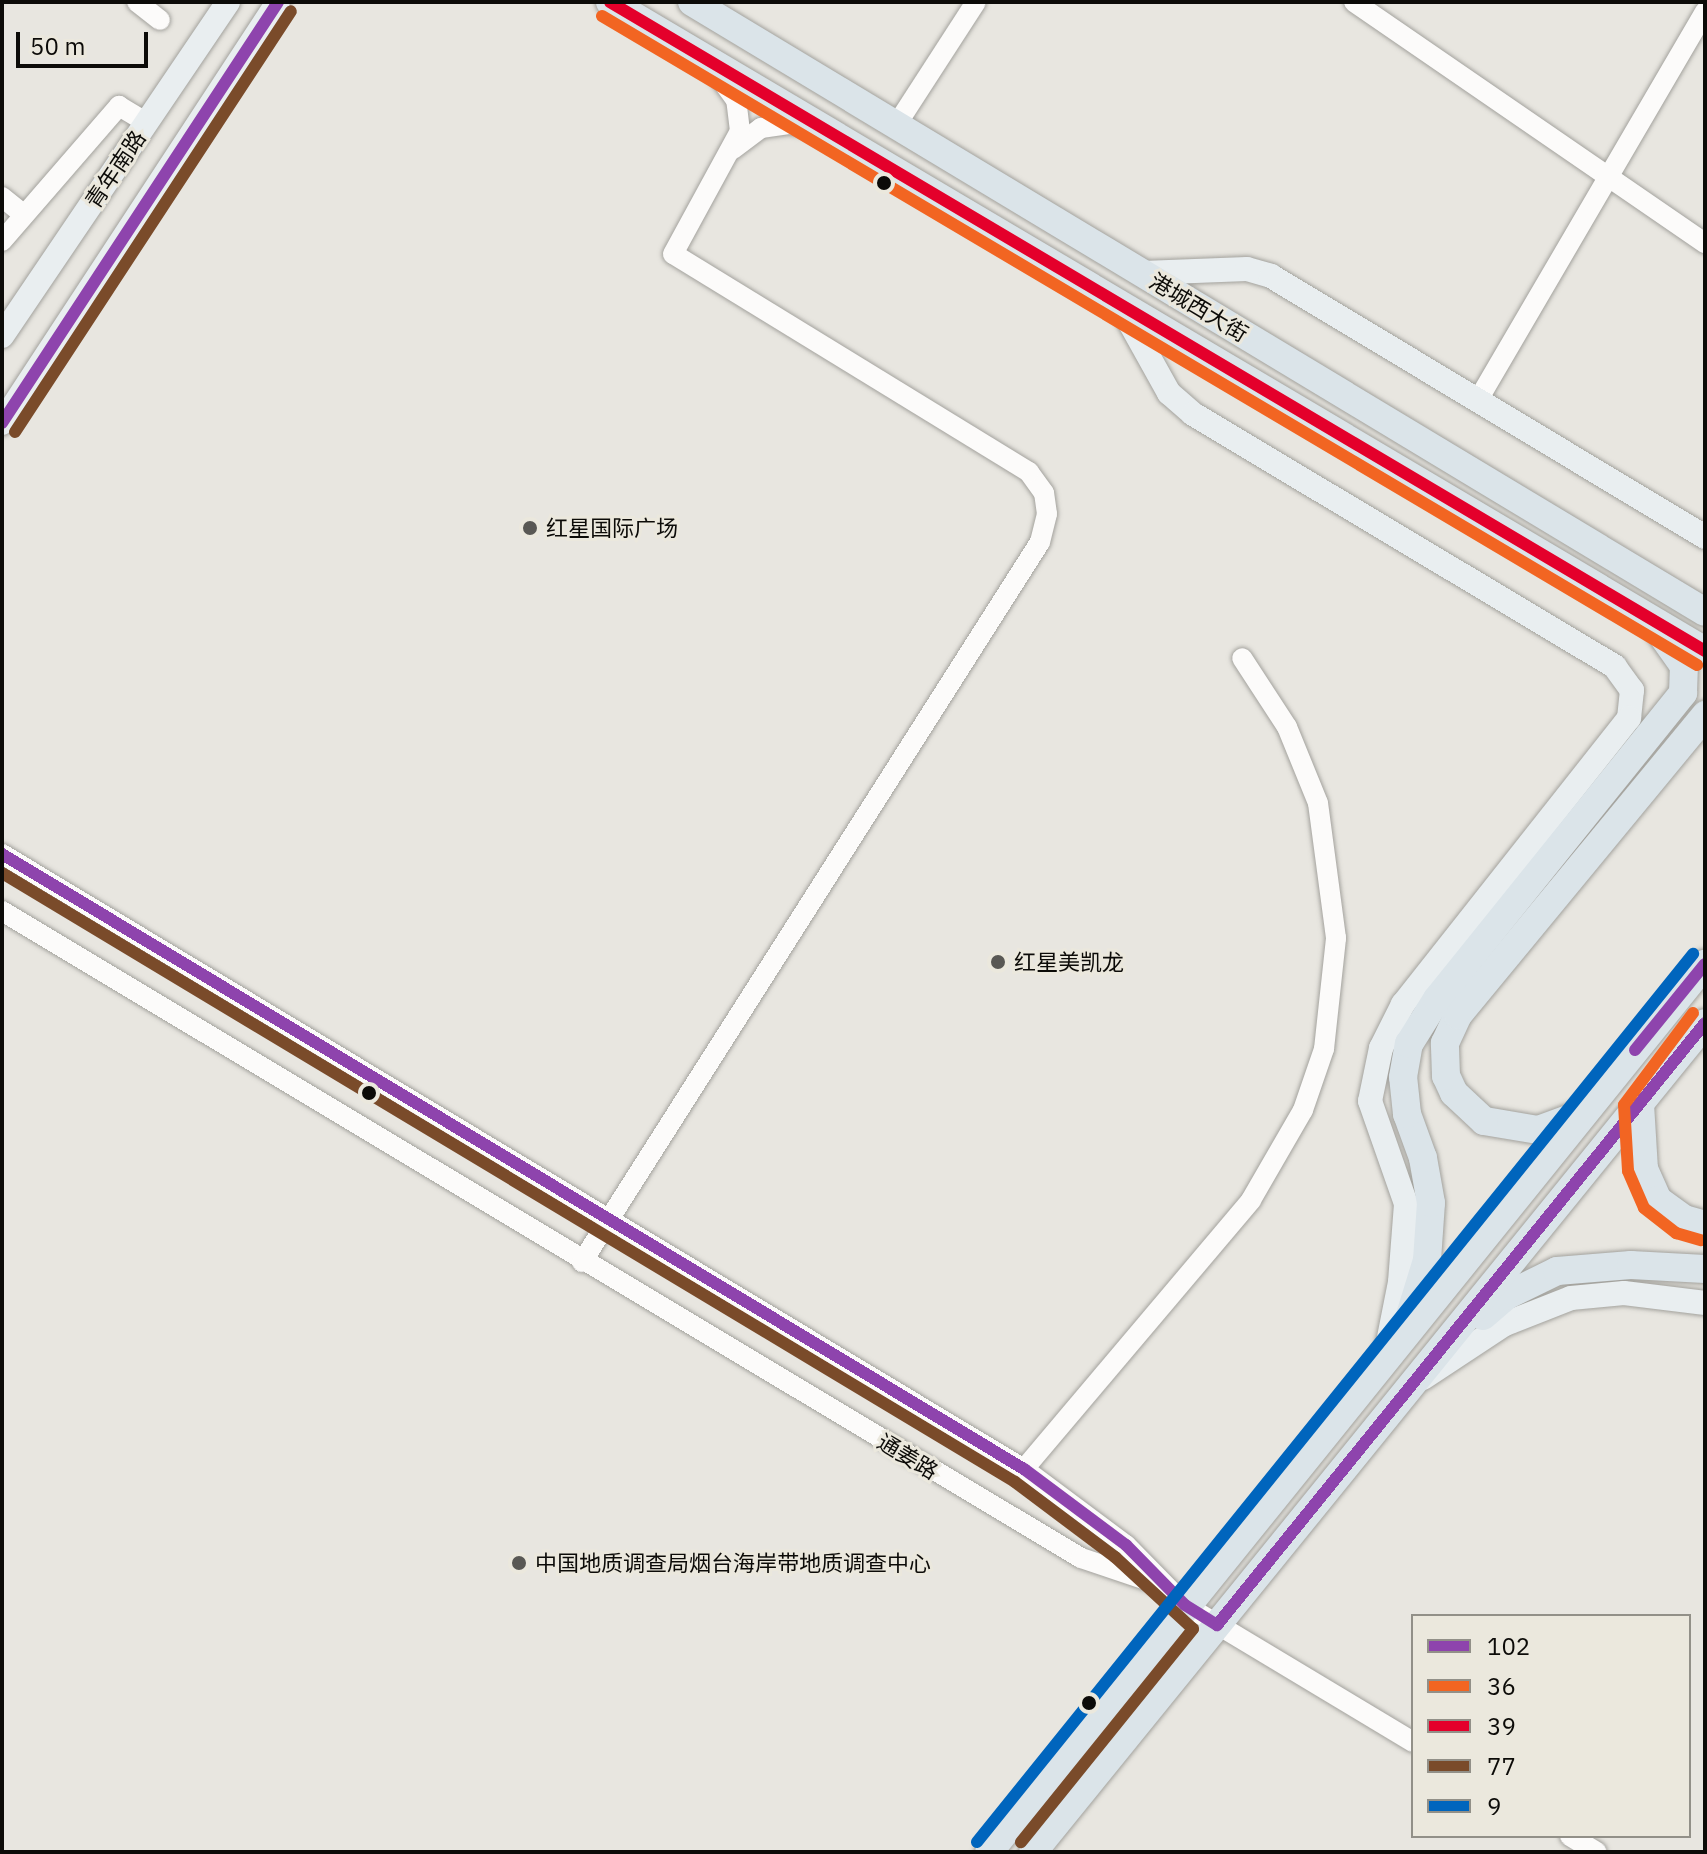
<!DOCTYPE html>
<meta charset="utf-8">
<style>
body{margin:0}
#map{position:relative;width:1707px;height:1854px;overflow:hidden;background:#e8e6e0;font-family:"IBM Plex Sans","Noto Sans SC",sans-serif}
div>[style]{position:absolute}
.roads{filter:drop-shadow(0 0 2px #a3a29d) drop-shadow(0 0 2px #a3a29d)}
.minor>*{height:20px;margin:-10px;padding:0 10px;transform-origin:10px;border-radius:10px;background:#fcfbfa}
.major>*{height:24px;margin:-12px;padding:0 12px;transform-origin:12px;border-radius:12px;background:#e9eef0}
.highway>*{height:28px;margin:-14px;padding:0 14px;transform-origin:14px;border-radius:14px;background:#dbe4e9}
.bus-1>*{height:12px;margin:-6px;padding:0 6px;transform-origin:6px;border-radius:6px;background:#8e44ad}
.bus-2>*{height:12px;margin:-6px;padding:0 6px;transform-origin:6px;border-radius:6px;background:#f26522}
.bus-3>*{height:12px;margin:-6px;padding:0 6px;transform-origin:6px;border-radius:6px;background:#e4002b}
.bus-4>*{height:12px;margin:-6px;padding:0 6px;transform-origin:6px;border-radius:6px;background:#7a4b2a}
.bus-5>*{height:12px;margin:-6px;padding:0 6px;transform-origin:6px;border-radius:6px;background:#0065bd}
.dots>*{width:22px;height:22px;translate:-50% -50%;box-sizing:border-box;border:4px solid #ebe8dd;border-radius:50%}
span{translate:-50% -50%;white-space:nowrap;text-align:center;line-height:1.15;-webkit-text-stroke:6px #ebe8dd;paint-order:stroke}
.street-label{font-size:22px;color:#0c0b08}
.poi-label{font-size:22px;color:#0c0b08}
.left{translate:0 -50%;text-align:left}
.frame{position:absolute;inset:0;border:4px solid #0c0b08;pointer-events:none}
.legend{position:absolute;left:1411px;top:1614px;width:280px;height:224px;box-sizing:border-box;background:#ebe8dd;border:2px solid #929088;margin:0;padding:10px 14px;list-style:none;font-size:24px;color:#0c0b08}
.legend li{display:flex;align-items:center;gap:16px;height:40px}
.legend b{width:40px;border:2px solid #929088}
.scale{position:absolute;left:16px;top:32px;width:132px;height:36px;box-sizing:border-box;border:4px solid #0c0b08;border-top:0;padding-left:10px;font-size:24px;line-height:28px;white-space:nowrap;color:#0c0b08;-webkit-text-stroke:6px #ebe8dd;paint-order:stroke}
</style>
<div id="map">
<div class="roads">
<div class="minor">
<i style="left:137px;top:2px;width:29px;rotate:38deg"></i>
<i style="left:1354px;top:2px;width:426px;rotate:34.5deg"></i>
<i style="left:897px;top:124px;width:145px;rotate:-57.1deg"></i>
<i style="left:733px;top:149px;width:35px;rotate:-37deg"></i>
<i style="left:761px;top:128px;width:28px;rotate:-8deg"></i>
<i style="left:789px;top:124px;width:23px;rotate:10deg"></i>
<i style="left:2px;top:197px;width:28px;rotate:39deg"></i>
<i style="left:2px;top:241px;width:179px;rotate:-49.1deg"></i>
<i style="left:119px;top:106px;width:33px;rotate:31deg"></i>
<i style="left:1478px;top:400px;width:450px;rotate:-59.7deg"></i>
<i style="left:2px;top:854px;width:1193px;rotate:31.04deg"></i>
<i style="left:1024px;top:1469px;width:127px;rotate:36.7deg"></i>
<i style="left:1126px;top:1545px;width:84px;rotate:45.5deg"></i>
<i style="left:1185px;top:1605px;width:266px;rotate:31deg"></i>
<i style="left:2px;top:911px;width:1258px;rotate:30.95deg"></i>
<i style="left:1081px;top:1558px;width:84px;rotate:18.6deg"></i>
<i style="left:582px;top:1262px;width:853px;rotate:-57.54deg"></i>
<i style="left:1040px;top:542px;width:29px;rotate:-76deg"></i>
<i style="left:1047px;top:514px;width:21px;rotate:-98deg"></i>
<i style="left:1044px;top:493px;width:26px;rotate:-126deg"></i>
<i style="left:1029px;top:472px;width:417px;rotate:-148.5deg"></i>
<i style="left:673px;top:254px;width:140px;rotate:-61.4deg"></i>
<i style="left:740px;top:131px;width:31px;rotate:-97deg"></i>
<i style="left:736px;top:100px;width:37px;rotate:-126deg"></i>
<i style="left:1024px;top:1469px;width:352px;rotate:-49.8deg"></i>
<i style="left:1251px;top:1200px;width:104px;rotate:-60deg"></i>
<i style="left:1303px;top:1110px;width:65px;rotate:-71deg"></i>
<i style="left:1324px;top:1049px;width:112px;rotate:-83.8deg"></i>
<i style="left:1336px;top:938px;width:136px;rotate:-97.6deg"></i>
<i style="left:1318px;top:803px;width:82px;rotate:-112.2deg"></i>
<i style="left:1287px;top:727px;width:82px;rotate:-123.1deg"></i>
<i style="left:1570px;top:1836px;width:31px;rotate:31deg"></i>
</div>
<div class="major">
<i style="left:1143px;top:273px;width:104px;rotate:-2.2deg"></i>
<i style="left:1247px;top:269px;width:25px;rotate:16deg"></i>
<i style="left:1271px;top:276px;width:506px;rotate:31.02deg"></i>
<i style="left:1120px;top:305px;width:101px;rotate:60.9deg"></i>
<i style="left:1169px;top:393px;width:32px;rotate:41deg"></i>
<i style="left:1193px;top:414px;width:492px;rotate:30.9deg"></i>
<i style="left:1615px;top:667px;width:29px;rotate:54deg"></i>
<i style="left:1632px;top:690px;width:28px;rotate:96deg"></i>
<i style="left:1629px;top:718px;width:365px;rotate:128.3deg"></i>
<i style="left:1403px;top:1004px;width:49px;rotate:116.6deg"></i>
<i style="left:1381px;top:1048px;width:54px;rotate:101.7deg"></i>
<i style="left:1370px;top:1101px;width:109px;rotate:70.7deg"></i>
<i style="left:1406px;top:1204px;width:78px;rotate:94.4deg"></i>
<i style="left:1400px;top:1282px;width:83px;rotate:101.2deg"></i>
<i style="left:2px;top:336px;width:403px;rotate:-55.9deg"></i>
<i style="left:2px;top:423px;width:503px;rotate:-56.75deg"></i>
<i style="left:1423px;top:1378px;width:98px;rotate:-33.4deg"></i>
<i style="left:1505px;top:1324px;width:71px;rotate:-21.5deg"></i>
<i style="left:1571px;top:1298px;width:53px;rotate:-5.4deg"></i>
<i style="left:1624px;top:1293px;width:82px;rotate:7deg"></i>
</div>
<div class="highway">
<i style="left:610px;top:2px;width:1273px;rotate:30.65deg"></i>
<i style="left:692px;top:2px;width:1182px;rotate:31.06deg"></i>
<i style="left:1640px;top:1104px;width:65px;rotate:86.5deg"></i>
<i style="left:1644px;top:1169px;width:34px;rotate:66deg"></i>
<i style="left:1658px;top:1200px;width:32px;rotate:36deg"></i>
<i style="left:1684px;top:1219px;width:22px;rotate:16deg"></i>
<i style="left:1582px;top:1114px;width:47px;rotate:160deg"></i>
<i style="left:1538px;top:1130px;width:55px;rotate:-170.5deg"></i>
<i style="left:1484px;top:1121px;width:41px;rotate:-137deg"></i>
<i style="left:1454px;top:1093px;width:19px;rotate:-115deg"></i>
<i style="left:1446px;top:1076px;width:33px;rotate:-92deg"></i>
<i style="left:1445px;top:1043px;width:31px;rotate:-65deg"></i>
<i style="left:1458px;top:1015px;width:389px;rotate:-50.5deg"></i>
<i style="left:1483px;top:1316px;width:30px;rotate:-41deg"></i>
<i style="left:1506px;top:1296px;width:57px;rotate:-26.1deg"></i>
<i style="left:1557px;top:1271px;width:74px;rotate:-4.6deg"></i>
<i style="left:1631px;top:1265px;width:74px;rotate:3.1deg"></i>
<i style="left:1407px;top:1325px;width:68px;rotate:-72.9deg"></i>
<i style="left:1427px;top:1260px;width:57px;rotate:-86deg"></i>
<i style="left:1431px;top:1203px;width:46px;rotate:-100.1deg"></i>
<i style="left:1423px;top:1158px;width:47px;rotate:-110deg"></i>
<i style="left:1407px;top:1114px;width:37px;rotate:-96deg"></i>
<i style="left:1403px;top:1077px;width:34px;rotate:-80deg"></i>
<i style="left:1409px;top:1044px;width:53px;rotate:-58.1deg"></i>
<i style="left:1437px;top:999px;width:393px;rotate:-51.2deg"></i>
<i style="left:1683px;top:693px;width:27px;rotate:-88deg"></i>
<i style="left:1684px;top:666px;width:43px;rotate:-125.5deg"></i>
<i style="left:989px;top:1852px;width:1141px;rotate:-51.12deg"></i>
<i style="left:1033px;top:1852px;width:1067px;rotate:-50.97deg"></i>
</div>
</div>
<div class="bus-1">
<i style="left:2px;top:423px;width:503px;rotate:-56.75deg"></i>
<i style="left:2px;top:854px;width:1193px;rotate:31.04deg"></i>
<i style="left:1024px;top:1469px;width:127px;rotate:36.7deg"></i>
<i style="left:1126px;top:1545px;width:84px;rotate:45.5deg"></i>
<i style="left:1185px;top:1605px;width:38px;rotate:32deg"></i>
<i style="left:1217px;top:1625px;width:775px;rotate:-50.97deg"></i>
<i style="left:1635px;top:1050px;width:111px;rotate:-50.9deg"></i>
</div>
<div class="bus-2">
<i style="left:602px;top:16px;width:1273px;rotate:30.65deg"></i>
<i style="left:1693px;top:1013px;width:115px;rotate:126.9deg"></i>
<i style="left:1624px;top:1105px;width:66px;rotate:86.5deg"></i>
<i style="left:1628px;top:1171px;width:40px;rotate:66.6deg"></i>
<i style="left:1644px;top:1208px;width:41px;rotate:38deg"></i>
<i style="left:1676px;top:1233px;width:26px;rotate:16deg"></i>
</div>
<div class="bus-3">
<i style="left:610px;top:2px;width:1273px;rotate:30.65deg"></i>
</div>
<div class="bus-4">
<i style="left:15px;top:432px;width:503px;rotate:-56.75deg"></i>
<i style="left:2px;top:873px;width:1182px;rotate:31.01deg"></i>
<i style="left:1015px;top:1482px;width:125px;rotate:36.9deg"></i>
<i style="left:1115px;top:1557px;width:106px;rotate:42.7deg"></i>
<i style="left:1193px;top:1629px;width:274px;rotate:128.9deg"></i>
</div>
<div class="bus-5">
<i style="left:977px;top:1842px;width:1141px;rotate:-51.12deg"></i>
</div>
<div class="dots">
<i style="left:884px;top:183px;background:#0c0b08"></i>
<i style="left:530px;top:528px;background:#595854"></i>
<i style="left:998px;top:962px;background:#595854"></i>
<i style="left:369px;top:1093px;background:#0c0b08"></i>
<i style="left:519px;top:1563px;background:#595854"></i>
<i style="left:1089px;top:1703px;background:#0c0b08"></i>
</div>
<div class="street-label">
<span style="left:115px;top:169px;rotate:-56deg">青年南路</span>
<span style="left:1199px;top:307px;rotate:31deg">港城西大街</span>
<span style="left:908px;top:1456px;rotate:31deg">通姜路</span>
</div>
<div class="poi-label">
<span class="left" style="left:546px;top:528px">红星国际广场</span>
<span class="left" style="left:1014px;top:962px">红星美凯龙</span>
<span class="left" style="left:535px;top:1563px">中国地质调查局烟台海岸带地质调查中心</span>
</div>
<div class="frame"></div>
<ul class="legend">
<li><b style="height:10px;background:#8e44ad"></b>102</li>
<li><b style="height:10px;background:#f26522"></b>36</li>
<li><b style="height:10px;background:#e4002b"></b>39</li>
<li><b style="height:10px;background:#7a4b2a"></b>77</li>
<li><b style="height:10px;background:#0065bd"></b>9</li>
</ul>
<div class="scale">50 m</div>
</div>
